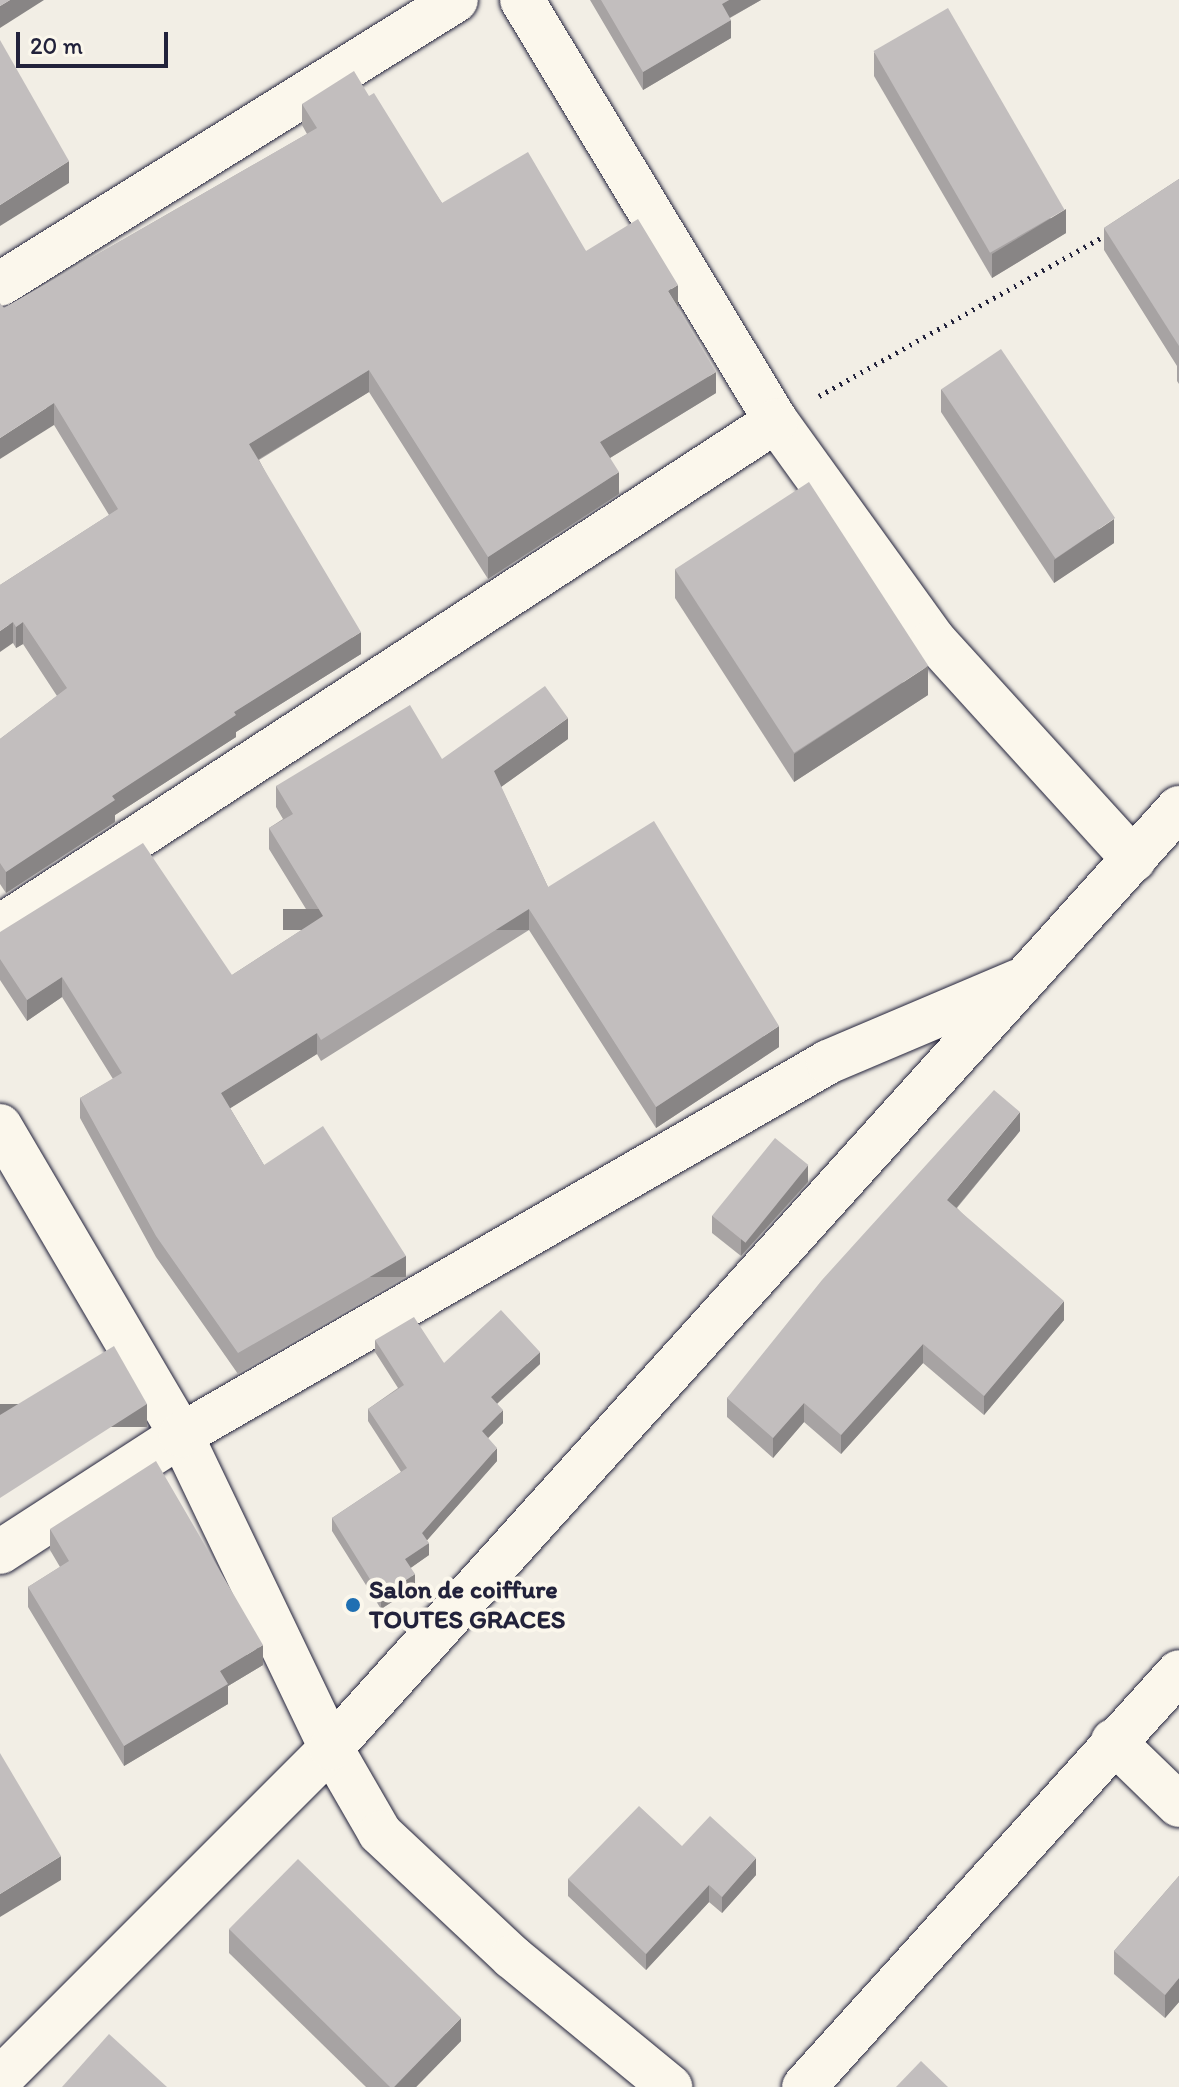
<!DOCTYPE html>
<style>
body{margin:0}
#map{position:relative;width:1179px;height:2087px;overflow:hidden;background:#f2eee5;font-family:Itim,sans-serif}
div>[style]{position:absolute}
.path>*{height:5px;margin-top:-2.5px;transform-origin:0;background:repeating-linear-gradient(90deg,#22223b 0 2px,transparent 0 8px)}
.roads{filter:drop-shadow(0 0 2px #22223b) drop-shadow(0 0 2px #22223b)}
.minor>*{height:44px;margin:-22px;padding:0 22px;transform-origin:22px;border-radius:22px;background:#fbf7ec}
.wall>*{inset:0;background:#a7a3a3}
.shaded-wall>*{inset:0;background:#888585;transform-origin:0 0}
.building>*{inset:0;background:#c2bebe;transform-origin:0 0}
.dots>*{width:22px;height:22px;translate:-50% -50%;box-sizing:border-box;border:4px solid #fbf7ec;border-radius:50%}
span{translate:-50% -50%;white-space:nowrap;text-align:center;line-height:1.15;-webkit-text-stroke:8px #fbf7ec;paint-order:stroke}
.poi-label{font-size:26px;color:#22223b;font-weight:700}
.left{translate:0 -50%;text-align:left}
.scale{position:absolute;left:16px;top:32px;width:152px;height:36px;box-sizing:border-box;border:4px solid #22223b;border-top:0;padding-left:10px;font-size:24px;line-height:28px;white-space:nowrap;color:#22223b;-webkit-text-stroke:6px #fbf7ec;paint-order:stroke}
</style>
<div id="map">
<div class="path">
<i style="left:819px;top:396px;width:329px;rotate:-29.3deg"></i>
</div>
<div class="roads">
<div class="minor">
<i style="left:522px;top:0;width:492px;rotate:58.9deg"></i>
<i style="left:776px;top:421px;width:270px;rotate:54.2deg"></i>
<i style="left:934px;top:640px;width:297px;rotate:47.7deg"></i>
<i style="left:0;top:284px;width:537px;rotate:-31.91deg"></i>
<i style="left:0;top:927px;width:926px;rotate:-33.11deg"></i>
<i style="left:0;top:1126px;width:358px;rotate:59.6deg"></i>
<i style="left:181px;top:1435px;width:347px;rotate:64.4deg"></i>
<i style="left:331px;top:1748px;width:98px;rotate:60deg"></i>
<i style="left:380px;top:1833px;width:181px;rotate:43.2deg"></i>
<i style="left:512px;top:1957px;width:205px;rotate:39.4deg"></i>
<i style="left:0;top:1552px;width:216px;rotate:-32.9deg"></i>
<i style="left:181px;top:1435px;width:747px;rotate:-29.96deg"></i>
<i style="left:828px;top:1062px;width:207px;rotate:-23deg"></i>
<i style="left:1113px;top:1741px;width:92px;rotate:44.1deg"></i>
<i style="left:0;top:2079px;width:468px;rotate:-45deg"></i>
<i style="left:331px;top:1748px;width:1266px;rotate:-47.95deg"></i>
<i style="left:804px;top:2087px;width:559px;rotate:-47.9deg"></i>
</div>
</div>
<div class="wall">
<i style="clip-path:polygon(590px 0,761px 0,730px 18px,731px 38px,643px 90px)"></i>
<i style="clip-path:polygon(874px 52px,1066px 233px,992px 278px,874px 76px)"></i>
<i style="clip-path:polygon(369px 96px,442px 203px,586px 251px,678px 307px,716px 393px,610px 458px,619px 494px,488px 579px,369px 392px,259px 460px,361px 654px,236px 732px,236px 737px,115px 815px,115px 822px,6px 893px,0 884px,0 739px,57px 696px,23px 644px,16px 648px,13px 643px,0 585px,109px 515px,54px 425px,4px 308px,307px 134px,302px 125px,302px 104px)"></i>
<i style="clip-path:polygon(1179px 179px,1179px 384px,1177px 381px,1177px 366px,1104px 250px,1104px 228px)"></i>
<i style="clip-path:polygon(941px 389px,1114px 543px,1054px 583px,941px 412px)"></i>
<i style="clip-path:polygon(675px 569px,928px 695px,794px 782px,675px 598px)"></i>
<i style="clip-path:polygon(568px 739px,501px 787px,548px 887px,779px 1047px,656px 1128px,529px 930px,321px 1061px,317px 1054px,230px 1108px,264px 1165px,406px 1277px,238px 1374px,156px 1257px,80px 1118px,80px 1098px,113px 1079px,62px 997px,27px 1021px,0 980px,0 932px,232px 975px,314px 922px,269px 849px,269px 828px,283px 819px,276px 807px,276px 786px)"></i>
<i style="clip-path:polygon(1020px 1131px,957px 1208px,1064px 1320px,984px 1415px,923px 1363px,841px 1454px,804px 1422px,773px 1458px,727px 1417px,727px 1398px)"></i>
<i style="clip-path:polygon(808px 1182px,741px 1256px,712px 1233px,712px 1216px)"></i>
<i style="clip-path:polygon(375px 1340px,444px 1363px,540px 1364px,497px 1404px,503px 1423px,488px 1438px,497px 1461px,427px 1540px,429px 1555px,410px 1568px,415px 1587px,381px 1609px,332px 1531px,332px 1518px,401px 1472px,368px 1421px,368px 1409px,398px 1388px,375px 1352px)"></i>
<i style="clip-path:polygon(50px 1529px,263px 1665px,228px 1686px,228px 1704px,124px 1766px,28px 1607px,28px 1587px,60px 1567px,50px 1550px)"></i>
<i style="clip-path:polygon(682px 1846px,756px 1875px,722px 1913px,709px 1902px,646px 1970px,568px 1896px,568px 1879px)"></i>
<i style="clip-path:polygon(1179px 1876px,1179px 2002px,1165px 2018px,1114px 1974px,1114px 1951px)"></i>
<i style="clip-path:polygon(229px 1929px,461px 2041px,416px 2087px,366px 2087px,229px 1953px)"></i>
</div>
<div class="shaded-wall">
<i style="clip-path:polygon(10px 0,44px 0,0 28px,0 6px)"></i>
<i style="clip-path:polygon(729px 0,761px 0,722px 22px,722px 4px)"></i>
<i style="clip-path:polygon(731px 20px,731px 38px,643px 90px,643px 72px)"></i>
<i style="clip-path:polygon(69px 161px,69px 183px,0 226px,0 205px)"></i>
<i style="clip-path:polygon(1066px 209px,1066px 233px,992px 278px,992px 254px)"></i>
<i style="clip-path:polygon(678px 285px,678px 307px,668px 291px)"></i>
<i style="clip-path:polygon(369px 370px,369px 392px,249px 465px,249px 444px)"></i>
<i style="clip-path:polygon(716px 372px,716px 393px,600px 464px,600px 442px)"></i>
<i style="clip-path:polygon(54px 403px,54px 425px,0 459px,0 438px)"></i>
<i style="clip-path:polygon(619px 472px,619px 494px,488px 579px,488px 557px)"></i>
<i style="clip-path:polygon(1114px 519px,1114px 543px,1054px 583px,1054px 560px)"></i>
<i style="clip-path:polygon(13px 622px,13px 643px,0 652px,0 631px)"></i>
<i style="clip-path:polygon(23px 622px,23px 644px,16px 648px,16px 627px)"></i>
<i style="clip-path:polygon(361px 632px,361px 654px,236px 732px,236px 737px,115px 815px,115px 822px,6px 893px,6px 872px,112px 796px,234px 712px)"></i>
<i style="clip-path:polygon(928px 666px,928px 695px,794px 782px,794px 754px)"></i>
<i style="clip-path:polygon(568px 718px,568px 739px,494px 792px,494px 771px)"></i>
<i style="left:529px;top:909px;width:21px;height:246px;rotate:90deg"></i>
<i style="clip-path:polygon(62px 977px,62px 997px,27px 1021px,27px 1000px)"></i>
<i style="clip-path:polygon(779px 1026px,779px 1047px,656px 1128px,656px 1107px)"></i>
<i style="clip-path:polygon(317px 1033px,317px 1054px,221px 1114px,221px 1093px)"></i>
<i style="clip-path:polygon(1020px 1112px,1020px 1131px,947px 1219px,947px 1200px)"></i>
<i style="clip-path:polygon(808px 1165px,808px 1182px,741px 1256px,741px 1239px)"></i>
<i style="left:406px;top:1256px;width:21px;height:194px;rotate:90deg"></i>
<i style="clip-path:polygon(1064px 1301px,1064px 1320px,984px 1415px,984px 1396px)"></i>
<i style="clip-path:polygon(923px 1344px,923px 1363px,841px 1454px,841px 1435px)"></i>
<i style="clip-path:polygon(540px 1352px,540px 1364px,491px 1409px,491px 1397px)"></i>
<i style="clip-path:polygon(804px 1403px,804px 1422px,773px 1458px,773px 1438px)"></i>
<i style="left:147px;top:1404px;width:23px;height:174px;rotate:90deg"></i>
<i style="clip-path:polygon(503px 1410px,503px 1423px,482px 1444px,482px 1431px)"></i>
<i style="clip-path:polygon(497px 1448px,497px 1461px,422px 1546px,422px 1533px)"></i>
<i style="clip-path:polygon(429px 1543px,429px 1555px,405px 1572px,405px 1559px)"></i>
<i style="clip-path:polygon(415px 1574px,415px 1587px,381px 1609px,381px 1597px)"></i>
<i style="clip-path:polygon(263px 1645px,263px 1665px,228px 1686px,228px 1704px,124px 1766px,124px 1746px,220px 1671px)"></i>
<i style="clip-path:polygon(61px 1856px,61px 1880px,0 1917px,0 1894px)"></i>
<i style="clip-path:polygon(756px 1858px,756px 1875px,722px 1913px,722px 1897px)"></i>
<i style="clip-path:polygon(709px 1885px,709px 1902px,646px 1970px,646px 1954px)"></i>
<i style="clip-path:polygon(1179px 1978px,1179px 2002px,1165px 2018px,1165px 1995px)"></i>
<i style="clip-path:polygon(461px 2018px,461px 2041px,416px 2087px,394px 2087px)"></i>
</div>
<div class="building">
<i style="clip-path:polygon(0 0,10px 0,0 6px)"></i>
<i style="clip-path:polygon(601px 0,729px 0,722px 4px,731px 20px,643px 72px)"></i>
<i style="left:948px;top:8px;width:233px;height:86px;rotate:60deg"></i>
<i style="clip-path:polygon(0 40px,69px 161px,0 205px)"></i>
<i style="clip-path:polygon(354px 71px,369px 96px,374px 93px,442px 203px,528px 152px,586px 251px,638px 219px,678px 285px,668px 291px,716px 372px,600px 442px,619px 472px,488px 557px,369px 370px,249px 444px,361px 632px,234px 712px,236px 715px,112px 796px,115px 800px,6px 872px,0 863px,0 739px,67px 688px,23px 622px,16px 627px,13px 622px,0 631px,0 585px,118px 509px,54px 403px,0 438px,0 303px,4px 308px,317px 128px,302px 104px)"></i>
<i style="clip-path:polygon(1179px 179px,1179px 346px,1104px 228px)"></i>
<i style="left:1001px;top:349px;width:204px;height:72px;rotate:56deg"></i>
<i style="left:809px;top:482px;width:219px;height:160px;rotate:57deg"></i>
<i style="clip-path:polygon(545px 686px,568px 718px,494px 771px,548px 887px,654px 821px,779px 1026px,656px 1107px,529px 909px,321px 1040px,317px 1033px,221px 1093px,264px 1165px,323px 1126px,406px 1256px,238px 1353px,156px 1236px,80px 1098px,122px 1073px,62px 977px,27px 1000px,0 959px,0 932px,143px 843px,232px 975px,323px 916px,269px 828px,293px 814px,276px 786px,410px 705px,442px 759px)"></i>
<i style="clip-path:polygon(994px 1090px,1020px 1112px,947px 1200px,1064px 1301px,984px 1396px,923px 1344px,841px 1435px,804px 1403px,773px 1438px,727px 1398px,822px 1280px)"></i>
<i style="left:775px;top:1138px;width:43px;height:100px;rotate:39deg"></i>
<i style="clip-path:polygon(501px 1310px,540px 1352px,491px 1397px,503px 1410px,482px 1431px,497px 1448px,422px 1533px,429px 1543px,405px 1559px,415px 1574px,381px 1597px,332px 1518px,407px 1468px,368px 1409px,404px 1385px,375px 1340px,414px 1317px,444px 1363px)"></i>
<i style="clip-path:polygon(114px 1346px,147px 1404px,0 1498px,0 1415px)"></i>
<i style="clip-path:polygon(156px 1461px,263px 1645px,220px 1671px,228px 1684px,124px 1746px,28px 1587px,69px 1561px,50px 1529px)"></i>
<i style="clip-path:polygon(0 1753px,61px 1856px,0 1894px)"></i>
<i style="clip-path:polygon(639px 1806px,682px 1846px,710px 1816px,756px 1858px,722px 1897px,709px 1885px,646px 1954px,568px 1879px)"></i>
<i style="clip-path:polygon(298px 1859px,461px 2018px,394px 2087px,390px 2087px,229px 1929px)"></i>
<i style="clip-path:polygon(1179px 1876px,1179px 1978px,1165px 1995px,1114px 1951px)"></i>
<i style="clip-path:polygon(109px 2034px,167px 2087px,62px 2087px)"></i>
<i style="clip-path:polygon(921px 2061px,948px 2087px,896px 2087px)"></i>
</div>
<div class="dots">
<i style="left:353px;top:1605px;background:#1f6fb2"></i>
</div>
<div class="poi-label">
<span class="left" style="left:369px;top:1605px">Salon de coiffure<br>TOUTES GRACES</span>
</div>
<div class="scale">20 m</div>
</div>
